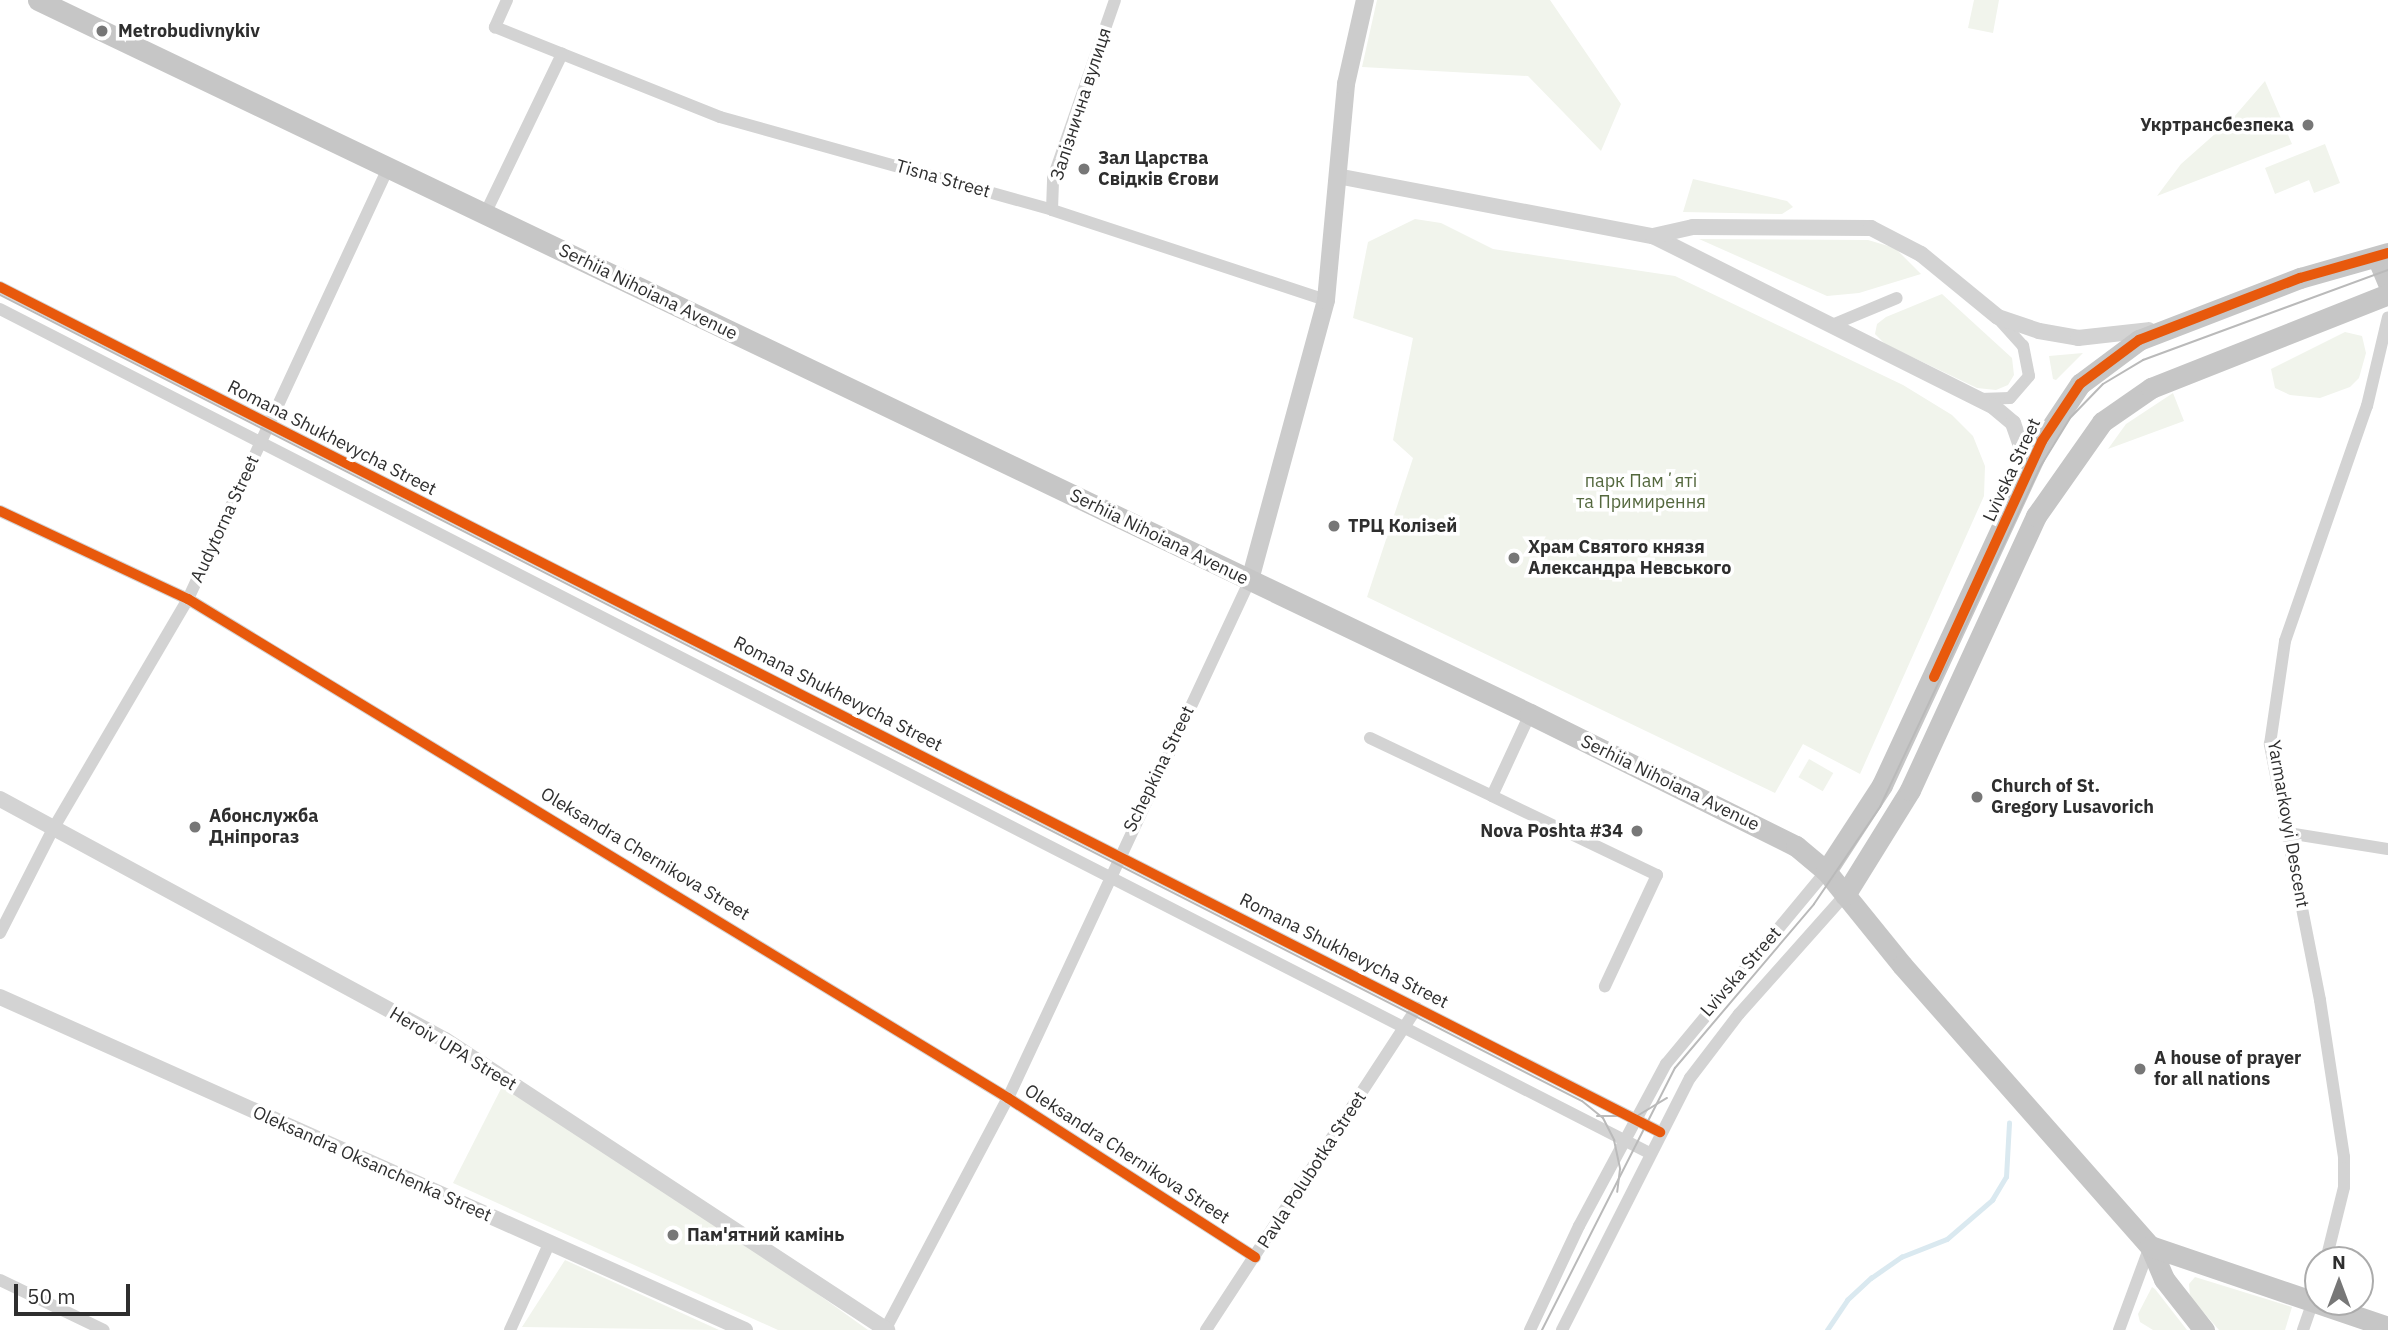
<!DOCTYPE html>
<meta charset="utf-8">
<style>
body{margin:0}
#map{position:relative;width:2388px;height:1330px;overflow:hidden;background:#fff;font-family:"IBM Plex Sans",sans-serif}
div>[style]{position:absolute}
.green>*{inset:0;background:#f1f4ec;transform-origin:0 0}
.stream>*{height:4.5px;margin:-2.25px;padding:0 2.25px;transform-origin:2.25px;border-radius:2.25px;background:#dae9f0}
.minor>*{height:12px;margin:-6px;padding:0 6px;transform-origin:6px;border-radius:6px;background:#d3d3d3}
.tertiary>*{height:16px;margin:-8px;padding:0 8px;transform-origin:8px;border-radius:8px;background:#d3d3d3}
.secondary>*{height:18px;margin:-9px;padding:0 9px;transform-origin:9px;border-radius:9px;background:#ccc}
.primary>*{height:21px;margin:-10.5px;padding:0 10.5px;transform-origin:10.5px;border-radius:10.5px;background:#c6c6c6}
.tram>*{height:2px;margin:-1px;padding:0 1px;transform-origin:1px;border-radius:1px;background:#bababa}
.cycleway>*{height:10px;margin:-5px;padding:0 5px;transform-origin:5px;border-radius:5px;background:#e8590c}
.dots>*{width:19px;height:19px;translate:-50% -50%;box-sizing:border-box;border:4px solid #fff;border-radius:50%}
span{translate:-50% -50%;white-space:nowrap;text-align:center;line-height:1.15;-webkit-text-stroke:7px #fff;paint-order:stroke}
.poi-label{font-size:18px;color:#2e2e2e;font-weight:700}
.left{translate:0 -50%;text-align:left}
.right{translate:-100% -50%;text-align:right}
.street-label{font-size:18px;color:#2e2e2e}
.park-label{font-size:18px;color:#54683e}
.north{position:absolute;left:2304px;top:1246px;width:70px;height:70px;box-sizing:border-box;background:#fff;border:2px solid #ababab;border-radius:50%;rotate:0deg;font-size:19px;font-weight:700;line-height:28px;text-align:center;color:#2e2e2e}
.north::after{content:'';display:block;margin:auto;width:24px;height:32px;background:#777;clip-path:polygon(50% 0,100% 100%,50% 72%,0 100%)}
.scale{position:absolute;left:14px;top:1284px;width:116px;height:32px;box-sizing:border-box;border:4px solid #2e2e2e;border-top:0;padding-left:9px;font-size:21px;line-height:24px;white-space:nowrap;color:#2e2e2e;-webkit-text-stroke:5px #fff;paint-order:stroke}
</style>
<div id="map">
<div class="green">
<i style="clip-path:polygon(1377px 0,1550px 0,1621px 104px,1601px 151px,1528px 76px,1362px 67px)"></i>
<i style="clip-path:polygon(1974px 0,1999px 0,1993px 33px,1968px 28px)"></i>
<i style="clip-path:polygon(2265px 81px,2292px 144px,2157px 196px,2181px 164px,2233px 118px)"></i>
<i style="clip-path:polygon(2325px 144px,2340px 183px,2314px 193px,2309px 180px,2275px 194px,2265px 168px)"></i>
<i style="clip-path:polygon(1693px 179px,1787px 201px,1793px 207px,1782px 214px,1683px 212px)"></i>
<i style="clip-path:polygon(1415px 219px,1441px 223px,1493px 249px,1675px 276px,1903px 385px,1952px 415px,1973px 436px,1985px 466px,1984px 496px,1860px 774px,1803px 744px,1775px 793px,1367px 597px,1413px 458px,1393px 440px,1413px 338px,1353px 318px,1368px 242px)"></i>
<i style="clip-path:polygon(1699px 239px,1868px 240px,1895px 248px,1921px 274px,1859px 293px,1827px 296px)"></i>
<i style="clip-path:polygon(1942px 294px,2012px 358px,2014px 375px,2008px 385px,1996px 390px,1977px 388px,1885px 344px,1875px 334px,1877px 324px,1886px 317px)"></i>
<i style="clip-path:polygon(2345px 332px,2362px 336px,2366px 353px,2359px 378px,2350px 387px,2320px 398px,2290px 395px,2275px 388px,2271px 369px)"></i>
<i style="clip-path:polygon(2083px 353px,2056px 380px,2053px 379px,2049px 356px)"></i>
<i style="clip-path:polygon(2173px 393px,2184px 421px,2108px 449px,2126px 424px)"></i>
<i style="left:1809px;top:759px;width:28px;height:21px;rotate:30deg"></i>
<i style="clip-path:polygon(509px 1073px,868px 1330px,778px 1330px,453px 1183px)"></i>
<i style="clip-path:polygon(565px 1260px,719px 1330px,522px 1327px)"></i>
<i style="clip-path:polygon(2195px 1277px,2292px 1307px,2285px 1330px,2219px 1330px,2190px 1297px,2189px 1284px)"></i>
<i style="clip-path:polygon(2152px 1287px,2155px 1289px,2187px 1330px,2153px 1330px,2140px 1322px,2138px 1314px)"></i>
</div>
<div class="stream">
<i style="left:1827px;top:1330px;width:36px;rotate:-56deg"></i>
<i style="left:1847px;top:1300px;width:33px;rotate:-43deg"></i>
<i style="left:1871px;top:1278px;width:37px;rotate:-35deg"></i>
<i style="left:1901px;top:1257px;width:49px;rotate:-21.4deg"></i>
<i style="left:1947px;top:1239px;width:60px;rotate:-40.9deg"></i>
<i style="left:1992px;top:1200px;width:27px;rotate:-59deg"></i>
<i style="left:2006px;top:1177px;width:54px;rotate:-86.8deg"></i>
</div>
<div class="minor">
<i style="left:507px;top:0;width:30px;rotate:114deg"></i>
<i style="left:495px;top:27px;width:242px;rotate:21.8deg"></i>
<i style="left:720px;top:117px;width:345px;rotate:15.6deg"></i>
<i style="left:1052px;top:210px;width:288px;rotate:18.2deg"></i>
<i style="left:1052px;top:210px;width:32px;rotate:-88deg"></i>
<i style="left:1053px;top:178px;width:188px;rotate:-70.8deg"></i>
<i style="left:485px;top:214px;width:178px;rotate:-64.3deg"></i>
<i style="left:0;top:287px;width:1863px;rotate:26.98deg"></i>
<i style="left:0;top:309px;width:1852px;rotate:27.1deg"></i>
<i style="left:1832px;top:325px;width:70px;rotate:-22.6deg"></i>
<i style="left:1980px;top:399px;width:30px;rotate:-2deg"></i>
<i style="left:2010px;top:398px;width:29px;rotate:-49deg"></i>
<i style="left:2029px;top:376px;width:31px;rotate:-101deg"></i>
<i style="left:2023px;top:346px;width:38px;rotate:-132deg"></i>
<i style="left:0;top:511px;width:208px;rotate:25.1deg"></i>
<i style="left:188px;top:599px;width:960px;rotate:31.32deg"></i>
<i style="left:1008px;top:1098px;width:294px;rotate:32.8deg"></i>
<i style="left:1530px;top:714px;width:90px;rotate:114.9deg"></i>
<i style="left:1492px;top:796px;width:183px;rotate:25.6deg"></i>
<i style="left:1657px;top:875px;width:123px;rotate:115.1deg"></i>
<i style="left:1370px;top:738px;width:135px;rotate:25.4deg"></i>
<i style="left:2288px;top:833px;width:101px;rotate:9.1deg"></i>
<i style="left:0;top:933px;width:117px;rotate:-63deg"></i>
<i style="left:53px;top:829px;width:267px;rotate:-59.6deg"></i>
<i style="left:188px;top:599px;width:475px;rotate:-65.1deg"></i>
<i style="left:2326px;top:1260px;width:75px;rotate:-76.1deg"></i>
<i style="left:2344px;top:1187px;width:30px;rotate:-90deg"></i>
<i style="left:2344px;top:1157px;width:159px;rotate:-98.7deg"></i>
<i style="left:2320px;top:1000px;width:261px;rotate:-101.1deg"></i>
<i style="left:2270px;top:744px;width:104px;rotate:-81.7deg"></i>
<i style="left:2285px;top:641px;width:249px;rotate:-70.8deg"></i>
<i style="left:2367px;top:406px;width:91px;rotate:-76.7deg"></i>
<i style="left:0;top:1280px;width:115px;rotate:25.7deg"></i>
<i style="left:510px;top:1330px;width:97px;rotate:-65.6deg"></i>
<i style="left:885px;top:1330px;width:263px;rotate:-62.1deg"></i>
<i style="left:1008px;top:1098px;width:572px;rotate:-64.96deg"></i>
<i style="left:1206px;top:1330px;width:385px;rotate:-56.8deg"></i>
<i style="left:1530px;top:1330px;width:115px;rotate:-64.8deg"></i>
<i style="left:1579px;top:1226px;width:184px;rotate:-61.8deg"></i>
<i style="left:1666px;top:1064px;width:251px;rotate:-50.3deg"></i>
<i style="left:1562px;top:1330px;width:283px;rotate:-63.1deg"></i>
<i style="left:1690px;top:1078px;width:81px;rotate:-52.6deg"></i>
<i style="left:1739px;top:1014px;width:159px;rotate:-48.3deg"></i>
<i style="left:2119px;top:1330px;width:90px;rotate:-69.7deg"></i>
<i style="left:2303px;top:1330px;width:46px;rotate:-70.8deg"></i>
</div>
<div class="tertiary">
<i style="left:1337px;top:176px;width:322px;rotate:10.8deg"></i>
<i style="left:1653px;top:236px;width:381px;rotate:26.6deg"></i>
<i style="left:1994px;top:407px;width:25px;rotate:40deg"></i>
<i style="left:2013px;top:423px;width:49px;rotate:70.8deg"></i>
<i style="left:1653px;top:236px;width:41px;rotate:-12.7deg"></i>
<i style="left:1693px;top:227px;width:178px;rotate:0.3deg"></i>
<i style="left:1871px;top:228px;width:56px;rotate:27.5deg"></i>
<i style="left:1921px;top:254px;width:99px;rotate:39.3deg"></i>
<i style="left:1998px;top:317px;width:43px;rotate:18.9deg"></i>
<i style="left:2039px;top:331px;width:40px;rotate:10deg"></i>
<i style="left:2078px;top:338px;width:71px;rotate:-6.4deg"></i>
<i style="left:0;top:799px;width:506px;rotate:28.44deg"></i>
<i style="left:445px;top:1040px;width:529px;rotate:33.27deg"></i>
<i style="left:0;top:997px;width:816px;rotate:24.08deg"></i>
</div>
<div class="secondary">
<i style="left:1250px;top:580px;width:290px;rotate:-74.8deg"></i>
<i style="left:1326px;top:300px;width:217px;rotate:-84.7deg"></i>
<i style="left:1346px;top:84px;width:86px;rotate:-77.3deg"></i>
</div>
<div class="primary">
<i style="left:38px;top:0;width:1654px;rotate:25.57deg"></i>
<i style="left:1530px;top:714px;width:297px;rotate:26.4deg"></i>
<i style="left:1796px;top:846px;width:39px;rotate:40deg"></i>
<i style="left:1826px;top:871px;width:121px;rotate:51deg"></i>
<i style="left:1902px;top:965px;width:375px;rotate:48.6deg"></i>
<i style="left:2150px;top:1246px;width:36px;rotate:67deg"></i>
<i style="left:2164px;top:1279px;width:65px;rotate:51.9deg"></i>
<i style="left:2377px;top:257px;width:28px;rotate:67deg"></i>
<i style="left:1826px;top:871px;width:103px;rotate:-56.9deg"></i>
<i style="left:1882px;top:785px;width:379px;rotate:-65.1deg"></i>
<i style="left:2042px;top:441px;width:69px;rotate:-56.3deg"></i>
<i style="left:2080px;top:384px;width:74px;rotate:-36.7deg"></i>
<i style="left:2139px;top:340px;width:173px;rotate:-21.1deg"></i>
<i style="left:2300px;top:278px;width:91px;rotate:-15.9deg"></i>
<i style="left:1845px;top:895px;width:123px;rotate:-58.2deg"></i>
<i style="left:1910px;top:790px;width:302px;rotate:-65.3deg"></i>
<i style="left:2036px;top:516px;width:115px;rotate:-54.9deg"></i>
<i style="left:2102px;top:422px;width:60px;rotate:-34.8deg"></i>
<i style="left:2151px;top:388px;width:255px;rotate:-21.6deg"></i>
<i style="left:2150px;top:1246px;width:251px;rotate:18.8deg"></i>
</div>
<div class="tram">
<i style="left:0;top:295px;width:1775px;rotate:27deg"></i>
<i style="left:1582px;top:1101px;width:27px;rotate:39deg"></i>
<i style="left:1603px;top:1118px;width:25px;rotate:63deg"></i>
<i style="left:1614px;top:1140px;width:30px;rotate:78deg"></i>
<i style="left:1620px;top:1169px;width:23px;rotate:97deg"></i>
<i style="left:1597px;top:1116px;width:40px"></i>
<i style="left:1637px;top:1116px;width:35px;rotate:-31deg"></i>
<i style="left:1542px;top:1330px;width:294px;rotate:-63.1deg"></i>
<i style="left:1675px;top:1068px;width:215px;rotate:-49.7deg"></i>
<i style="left:1814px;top:904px;width:117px;rotate:-55.8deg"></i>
<i style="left:1880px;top:807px;width:376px;rotate:-64.8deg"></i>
<i style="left:2040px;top:467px;width:57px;rotate:-58.5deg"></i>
<i style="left:2070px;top:418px;width:47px;rotate:-45.9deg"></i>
<i style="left:2103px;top:384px;width:47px;rotate:-31deg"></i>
<i style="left:2143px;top:360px;width:261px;rotate:-20.2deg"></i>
</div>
<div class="cycleway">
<i style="left:0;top:287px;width:1863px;rotate:26.98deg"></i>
<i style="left:0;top:511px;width:208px;rotate:25.1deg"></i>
<i style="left:188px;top:599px;width:960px;rotate:31.32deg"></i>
<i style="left:1008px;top:1098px;width:294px;rotate:32.8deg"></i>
<i style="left:1934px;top:677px;width:260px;rotate:-65.4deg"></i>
<i style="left:2042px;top:441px;width:69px;rotate:-56.3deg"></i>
<i style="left:2080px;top:384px;width:74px;rotate:-36.7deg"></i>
<i style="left:2139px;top:340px;width:173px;rotate:-21.1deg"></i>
<i style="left:2300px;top:278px;width:91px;rotate:-15.9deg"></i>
</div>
<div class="dots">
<i style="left:102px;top:31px;background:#777"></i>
<i style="left:2308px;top:125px;background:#777"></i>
<i style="left:1084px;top:169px;background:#777"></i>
<i style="left:1334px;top:526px;background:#777"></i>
<i style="left:1514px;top:558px;background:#777"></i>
<i style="left:1977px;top:797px;background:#777"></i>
<i style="left:195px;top:827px;background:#777"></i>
<i style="left:1637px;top:831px;background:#777"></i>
<i style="left:2140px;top:1069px;background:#777"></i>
<i style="left:673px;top:1235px;background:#777"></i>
</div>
<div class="poi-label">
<span class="left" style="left:118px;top:31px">Metrobudivnykiv</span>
<span class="right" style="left:2294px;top:125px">Укртрансбезпека</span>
<span class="left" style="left:1098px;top:169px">Зал Царства<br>Свідків Єгови</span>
<span class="left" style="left:1348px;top:526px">ТРЦ Колізей</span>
<span class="left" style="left:1528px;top:558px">Храм Святого князя<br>Александра Невського</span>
<span class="left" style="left:1991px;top:797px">Church of St.<br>Gregory Lusavorich</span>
<span class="left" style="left:209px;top:827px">Абонслужба<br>Дніпрогаз</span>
<span class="right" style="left:1623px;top:831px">Nova Poshta #34</span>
<span class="left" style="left:2154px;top:1069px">A house of prayer<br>for all nations</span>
<span class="left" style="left:687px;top:1235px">Пам'ятний камінь</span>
</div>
<div class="street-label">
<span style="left:1081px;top:104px;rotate:-72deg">Залізнична вулиця</span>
<span style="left:943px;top:179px;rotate:16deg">Tisna Street</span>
<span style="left:648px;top:292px;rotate:26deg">Serhiia Nihoiana Avenue</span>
<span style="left:332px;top:438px;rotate:27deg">Romana Shukhevycha Street</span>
<span style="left:2012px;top:470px;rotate:-65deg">Lvivska Street</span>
<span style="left:225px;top:519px;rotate:-65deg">Audytorna Street</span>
<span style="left:1159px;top:537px;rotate:26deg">Serhiia Nihoiana Avenue</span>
<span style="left:838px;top:694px;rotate:27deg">Romana Shukhevycha Street</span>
<span style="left:1159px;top:769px;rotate:-64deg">Schepkina Street</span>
<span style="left:1670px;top:783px;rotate:26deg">Serhiia Nihoiana Avenue</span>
<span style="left:2288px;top:824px;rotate:80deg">Yarmarkovyi Descent</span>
<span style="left:645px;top:854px;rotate:31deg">Oleksandra Chernikova Street</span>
<span style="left:1344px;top:951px;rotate:27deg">Romana Shukhevycha Street</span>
<span style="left:1741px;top:972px;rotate:-49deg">Lvivska Street</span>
<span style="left:453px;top:1049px;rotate:31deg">Heroiv UPA Street</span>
<span style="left:1127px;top:1154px;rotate:33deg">Oleksandra Chernikova Street</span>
<span style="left:372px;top:1164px;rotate:24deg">Oleksandra Oksanchenka Street</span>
<span style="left:1312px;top:1170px;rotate:-57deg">Pavla Polubotka Street</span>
</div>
<div class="park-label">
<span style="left:1641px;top:492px">парк Памʼяті<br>та Примирення</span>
</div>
<div class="north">N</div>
<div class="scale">50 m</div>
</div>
